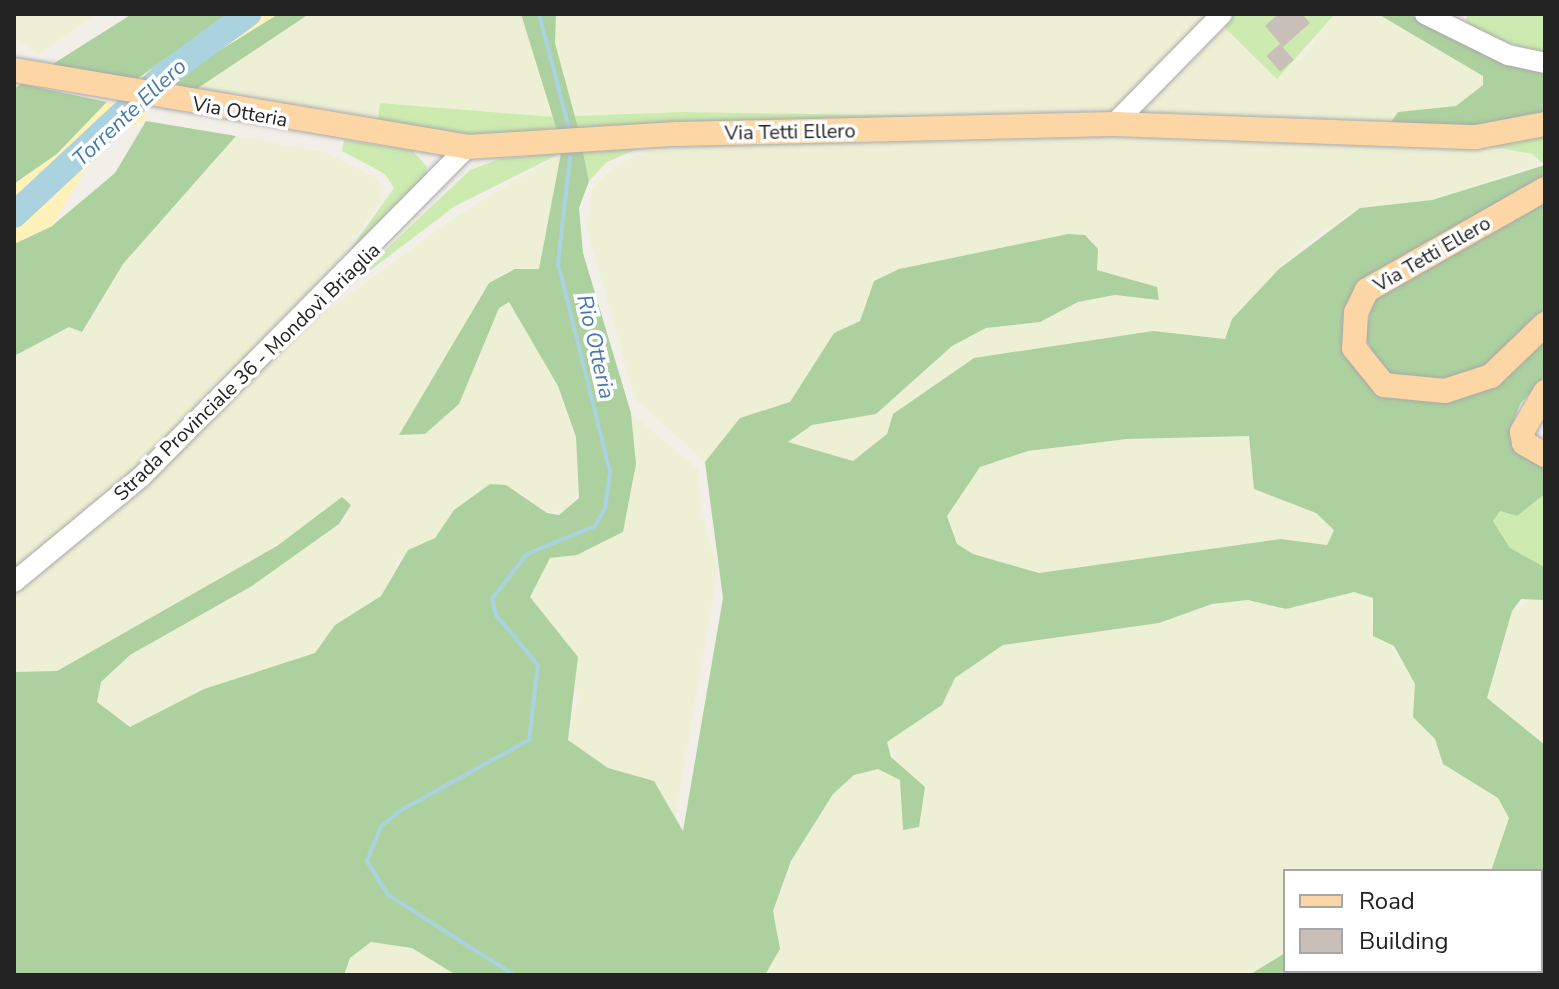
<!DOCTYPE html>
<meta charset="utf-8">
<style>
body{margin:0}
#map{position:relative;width:1559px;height:989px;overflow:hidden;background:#f2efe9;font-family:"Nunito Sans",sans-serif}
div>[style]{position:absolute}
.farmland>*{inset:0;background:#eef0d5}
.grass>*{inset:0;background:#cdebb0}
.forest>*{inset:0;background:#add19e}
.sand>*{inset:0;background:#fff1ba}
.stream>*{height:4px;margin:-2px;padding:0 2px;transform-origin:2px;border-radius:2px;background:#aad3df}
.river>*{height:26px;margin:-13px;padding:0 13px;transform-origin:13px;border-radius:13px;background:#aad3df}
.building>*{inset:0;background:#c7bfb8;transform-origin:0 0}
.roads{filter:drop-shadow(0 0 2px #a9a9a9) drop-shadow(0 0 2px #a9a9a9)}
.minor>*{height:20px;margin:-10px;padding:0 10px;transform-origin:10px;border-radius:10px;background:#fff}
.major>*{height:24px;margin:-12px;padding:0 12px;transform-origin:12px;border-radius:12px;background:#fcd6a4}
span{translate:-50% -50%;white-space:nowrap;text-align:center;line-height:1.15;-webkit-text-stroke:7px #fff;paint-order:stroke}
.street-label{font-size:20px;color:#222}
.water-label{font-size:22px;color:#4a7aab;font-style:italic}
.frame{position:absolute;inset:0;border:16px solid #222;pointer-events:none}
.legend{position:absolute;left:1283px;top:869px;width:260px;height:104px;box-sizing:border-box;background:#fff;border:2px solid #a7a7a7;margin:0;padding:10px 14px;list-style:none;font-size:24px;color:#222}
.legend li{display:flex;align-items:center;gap:16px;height:40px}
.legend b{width:40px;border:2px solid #a7a7a7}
</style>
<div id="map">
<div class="farmland">
<i style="clip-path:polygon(14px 14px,98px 14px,39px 54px,14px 39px)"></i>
<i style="clip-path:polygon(309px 14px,521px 14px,554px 117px,380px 103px,378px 119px,195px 90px)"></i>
<i style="clip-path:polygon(556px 14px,1212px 14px,1112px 109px,989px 117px,574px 116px,555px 43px)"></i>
<i style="clip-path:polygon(1335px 14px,1378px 14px,1483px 76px,1483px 85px,1456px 106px,1398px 112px,1389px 125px,1137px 116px,1222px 25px,1300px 61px)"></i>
<i style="clip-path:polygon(1125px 135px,1484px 145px,1532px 155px,1539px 165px,1432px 200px,1359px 208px,1305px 244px,1232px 319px,1225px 340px,1121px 337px,974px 358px,893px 414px,887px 434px,853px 461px,787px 442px,812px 425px,876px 414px,952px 346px,986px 328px,1040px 322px,1078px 302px,1115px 295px,1159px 300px,1156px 287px,1096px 270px,1084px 235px,1068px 234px,899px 269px,874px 281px,860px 321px,834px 334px,790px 402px,740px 418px,705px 462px,635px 399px,587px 229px,592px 188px,615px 165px,670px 142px)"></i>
<i style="clip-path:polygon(236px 136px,328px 153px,378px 179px,383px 199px,318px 287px,126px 479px,14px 571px,14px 356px,69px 327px,83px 332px,123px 264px)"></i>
<i style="clip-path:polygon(561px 153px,539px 270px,506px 272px,480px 294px,440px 377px,406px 421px,404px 438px,425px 434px,459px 404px,499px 308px,509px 302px,554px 376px,576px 438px,582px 486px,569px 509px,547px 513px,519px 492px,454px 510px,435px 538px,399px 559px,382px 596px,335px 625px,315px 653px,204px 689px,130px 727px,97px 701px,101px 682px,130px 655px,252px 586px,339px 524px,349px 515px,342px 497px,277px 546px,57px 671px,14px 672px,14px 592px,111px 517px,311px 322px,455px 217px)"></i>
<i style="clip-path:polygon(631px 413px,698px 469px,701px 512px,718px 568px,674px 826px,654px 781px,608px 768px,568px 740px,578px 697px,530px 597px,550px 558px,577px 555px,623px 532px,636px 464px)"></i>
<i style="clip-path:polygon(1249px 436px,1254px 489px,1316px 513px,1334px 529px,1327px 545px,1280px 539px,1039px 573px,973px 554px,957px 544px,947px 516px,980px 466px,1028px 451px,1127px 439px)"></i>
<i style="clip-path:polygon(1354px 592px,1373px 597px,1372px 618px,1416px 684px,1413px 717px,1435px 739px,1443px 764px,1499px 798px,1509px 818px,1491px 871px,1285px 871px,1285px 953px,1249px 975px,765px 975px,780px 949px,773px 911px,792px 861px,833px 794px,855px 775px,878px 768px,900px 780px,903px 830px,900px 766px,887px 742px,942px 705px,955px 678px,1003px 645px,1159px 623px,1212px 604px,1248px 600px,1286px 609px)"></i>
<i style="clip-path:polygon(1534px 596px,1545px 600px,1545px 745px,1487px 698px,1512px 611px)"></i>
<i style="clip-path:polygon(371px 942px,412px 948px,456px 975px,344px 975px,350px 958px)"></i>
</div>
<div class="grass">
<i style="clip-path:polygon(1232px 14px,1335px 14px,1277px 79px,1222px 25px)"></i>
<i style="clip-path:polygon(1468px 14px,1545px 14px,1545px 56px,1463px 26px)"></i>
<i style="clip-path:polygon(380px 103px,554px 117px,559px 137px,473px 138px,378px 119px)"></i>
<i style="clip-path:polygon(684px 112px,989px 117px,580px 135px,574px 116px)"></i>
<i style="clip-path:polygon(1545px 132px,1545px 165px,1532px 154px,1484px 145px)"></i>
<i style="clip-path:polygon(344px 140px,412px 150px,427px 167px,426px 178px,341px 262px,394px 188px,385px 174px,342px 151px)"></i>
<i style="clip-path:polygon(640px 148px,607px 162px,589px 181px,583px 152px)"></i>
<i style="clip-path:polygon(561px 153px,455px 206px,339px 294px,470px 170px,499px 159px)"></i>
<i style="clip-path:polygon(1545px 494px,1544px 544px,1545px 568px,1510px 548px,1493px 521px,1500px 511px,1517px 516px)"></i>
</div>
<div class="forest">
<i style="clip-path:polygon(132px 14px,228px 14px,136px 80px,45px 69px)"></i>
<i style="clip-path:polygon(278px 14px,309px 14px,195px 90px,164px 85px)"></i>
<i style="clip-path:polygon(521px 14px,556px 14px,555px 43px,580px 135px,559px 137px)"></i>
<i style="clip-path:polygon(1378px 14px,1407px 14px,1545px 70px,1545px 115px,1490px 127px,1389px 125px,1398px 112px,1456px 106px,1483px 85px,1483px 76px)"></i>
<i style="clip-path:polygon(21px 84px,107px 102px,57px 154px,14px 184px,14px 89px)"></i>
<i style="clip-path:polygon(146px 121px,236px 136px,123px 264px,82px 332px,69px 327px,14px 356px,14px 244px,52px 226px,115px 173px)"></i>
<i style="clip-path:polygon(evenodd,583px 152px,589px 181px,579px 208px,583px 253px,631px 413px,636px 464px,623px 532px,577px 555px,550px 558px,530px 597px,578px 657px,568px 740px,608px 768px,654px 781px,683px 831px,723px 598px,705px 462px,740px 418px,790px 402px,834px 333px,860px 321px,874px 281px,899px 269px,1068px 234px,1085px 235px,1098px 249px,1097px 270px,1157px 287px,1159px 300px,1115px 295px,1078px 302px,1040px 322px,986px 328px,952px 346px,876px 414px,812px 425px,788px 442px,853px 461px,887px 434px,893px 414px,974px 358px,1153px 331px,1225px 339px,1232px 319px,1279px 269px,1360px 208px,1432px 200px,1545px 165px,1545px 176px,1370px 275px,1348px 317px,1388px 393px,1412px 400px,1430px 401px,1545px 337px,1545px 376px,1520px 404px,1510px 431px,1523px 456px,1545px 464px,1545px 494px,1517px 516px,1500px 511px,1493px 521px,1510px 548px,1544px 567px,1545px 543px,1545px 600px,1521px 599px,1512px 611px,1487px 698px,1545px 745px,1545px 975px,1249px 975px,1285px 953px,1285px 971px,1541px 971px,1541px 871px,1491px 871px,1509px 818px,1498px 798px,1443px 764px,1435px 739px,1413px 717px,1415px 684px,1394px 646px,1373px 636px,1373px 598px,1354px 592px,1286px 609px,1248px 600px,1212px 604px,1159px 623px,1003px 645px,955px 678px,942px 705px,887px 742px,891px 757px,925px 787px,919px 827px,903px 830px,900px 780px,878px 769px,854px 775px,833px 794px,791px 861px,773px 911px,780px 949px,765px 975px,456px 975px,412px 948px,371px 942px,350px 958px,344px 975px,14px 975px,14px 672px,57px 671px,277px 546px,342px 497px,351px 505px,339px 524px,252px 586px,130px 655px,101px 682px,97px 702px,130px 727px,204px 689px,315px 653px,335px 625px,381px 596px,408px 550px,435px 538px,454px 510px,490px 484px,506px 485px,547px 513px,559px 515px,579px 498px,576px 437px,558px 386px,509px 302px,499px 308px,459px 404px,425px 434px,399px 435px,489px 283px,515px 269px,539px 269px,561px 153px,583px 152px,1249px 436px,1254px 489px,1316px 513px,1334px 530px,1327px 545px,1280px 539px,1039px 573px,973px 554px,957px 544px,947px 516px,980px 467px,1028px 451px,1127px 439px,1249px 436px)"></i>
<i style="clip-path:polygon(1545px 197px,1545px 308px,1509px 351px,1463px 380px,1386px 376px,1364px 336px,1374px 299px)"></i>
</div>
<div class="sand">
<i style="clip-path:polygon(228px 14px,278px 14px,164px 85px,136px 80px)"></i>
<i style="clip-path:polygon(107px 102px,146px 110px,146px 121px,120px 130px,93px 156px,52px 226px,14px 244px,14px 184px,57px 154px)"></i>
</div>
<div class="stream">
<i style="left:539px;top:14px;width:122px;rotate:75.3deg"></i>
<i style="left:514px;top:975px;width:149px;rotate:-147.6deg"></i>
<i style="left:388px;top:895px;width:40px;rotate:-122deg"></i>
<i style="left:367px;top:861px;width:38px;rotate:-68deg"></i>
<i style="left:381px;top:826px;width:28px;rotate:-38deg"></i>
<i style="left:403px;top:809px;width:144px;rotate:-28.7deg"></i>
<i style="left:529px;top:740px;width:76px;rotate:-83.2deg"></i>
<i style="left:538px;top:665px;width:65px;rotate:-130deg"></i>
<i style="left:496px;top:615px;width:16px;rotate:-104deg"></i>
<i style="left:492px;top:599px;width:57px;rotate:-52.1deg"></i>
<i style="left:527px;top:554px;width:74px;rotate:-22.4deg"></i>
<i style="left:595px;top:526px;width:21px;rotate:-61deg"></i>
<i style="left:605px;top:508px;width:36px;rotate:-82deg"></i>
<i style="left:610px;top:472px;width:215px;rotate:-104deg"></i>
<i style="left:558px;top:263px;width:115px;rotate:-83.5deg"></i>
</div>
<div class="river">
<i style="left:14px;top:215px;width:202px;rotate:-43deg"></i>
<i style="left:162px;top:77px;width:107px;rotate:-36.2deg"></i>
</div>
<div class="building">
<i style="clip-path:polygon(1278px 14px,1302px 14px,1310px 23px,1283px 47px,1265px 26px)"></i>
<i style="left:1280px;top:44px;width:21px;height:18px;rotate:49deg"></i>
</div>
<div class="roads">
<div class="minor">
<i style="left:1425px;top:14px;width:93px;rotate:26.3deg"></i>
<i style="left:1508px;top:55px;width:38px;rotate:12deg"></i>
<i style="left:1114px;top:124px;width:154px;rotate:-45.5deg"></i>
<i style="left:14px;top:582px;width:165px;rotate:-39.6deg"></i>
<i style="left:141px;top:477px;width:464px;rotate:-45.3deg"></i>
</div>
<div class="major">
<i style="left:14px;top:70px;width:459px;rotate:9.6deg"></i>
<i style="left:467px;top:147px;width:209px;rotate:-3.6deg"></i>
<i style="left:676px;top:134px;width:438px;rotate:-1.3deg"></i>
<i style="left:1114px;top:124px;width:362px;rotate:2.1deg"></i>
<i style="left:1476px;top:137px;width:70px;rotate:-10.7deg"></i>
<i style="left:1545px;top:189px;width:205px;rotate:150.4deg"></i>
<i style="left:1367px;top:290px;width:25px;rotate:116deg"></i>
<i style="left:1356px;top:313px;width:35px;rotate:93deg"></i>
<i style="left:1354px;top:348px;width:48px;rotate:51deg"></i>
<i style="left:1384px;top:385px;width:61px;rotate:5.6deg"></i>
<i style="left:1445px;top:391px;width:48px;rotate:-18.1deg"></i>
<i style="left:1491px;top:376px;width:75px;rotate:-43.9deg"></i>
<i style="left:1545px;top:392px;width:46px;rotate:119.9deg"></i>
<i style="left:1522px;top:432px;width:11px;rotate:80deg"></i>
<i style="left:1524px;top:443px;width:24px;rotate:30deg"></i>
</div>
</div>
<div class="street-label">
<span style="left:240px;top:112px;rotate:10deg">Via Otteria</span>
<span style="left:790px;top:132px;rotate:-1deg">Via Tetti Ellero</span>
<span style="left:1432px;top:254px;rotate:-30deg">Via Tetti Ellero</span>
<span style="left:247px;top:372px;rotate:-44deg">Strada Provinciale 36 - Mondovì Briaglia</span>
</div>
<div class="water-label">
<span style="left:130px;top:113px;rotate:-43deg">Torrente Ellero</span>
<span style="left:595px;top:347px;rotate:77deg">Rio Otteria</span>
</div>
<div class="frame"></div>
<ul class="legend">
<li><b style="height:10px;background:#fcd6a4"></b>Road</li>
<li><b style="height:22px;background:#c7bfb8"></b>Building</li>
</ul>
</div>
